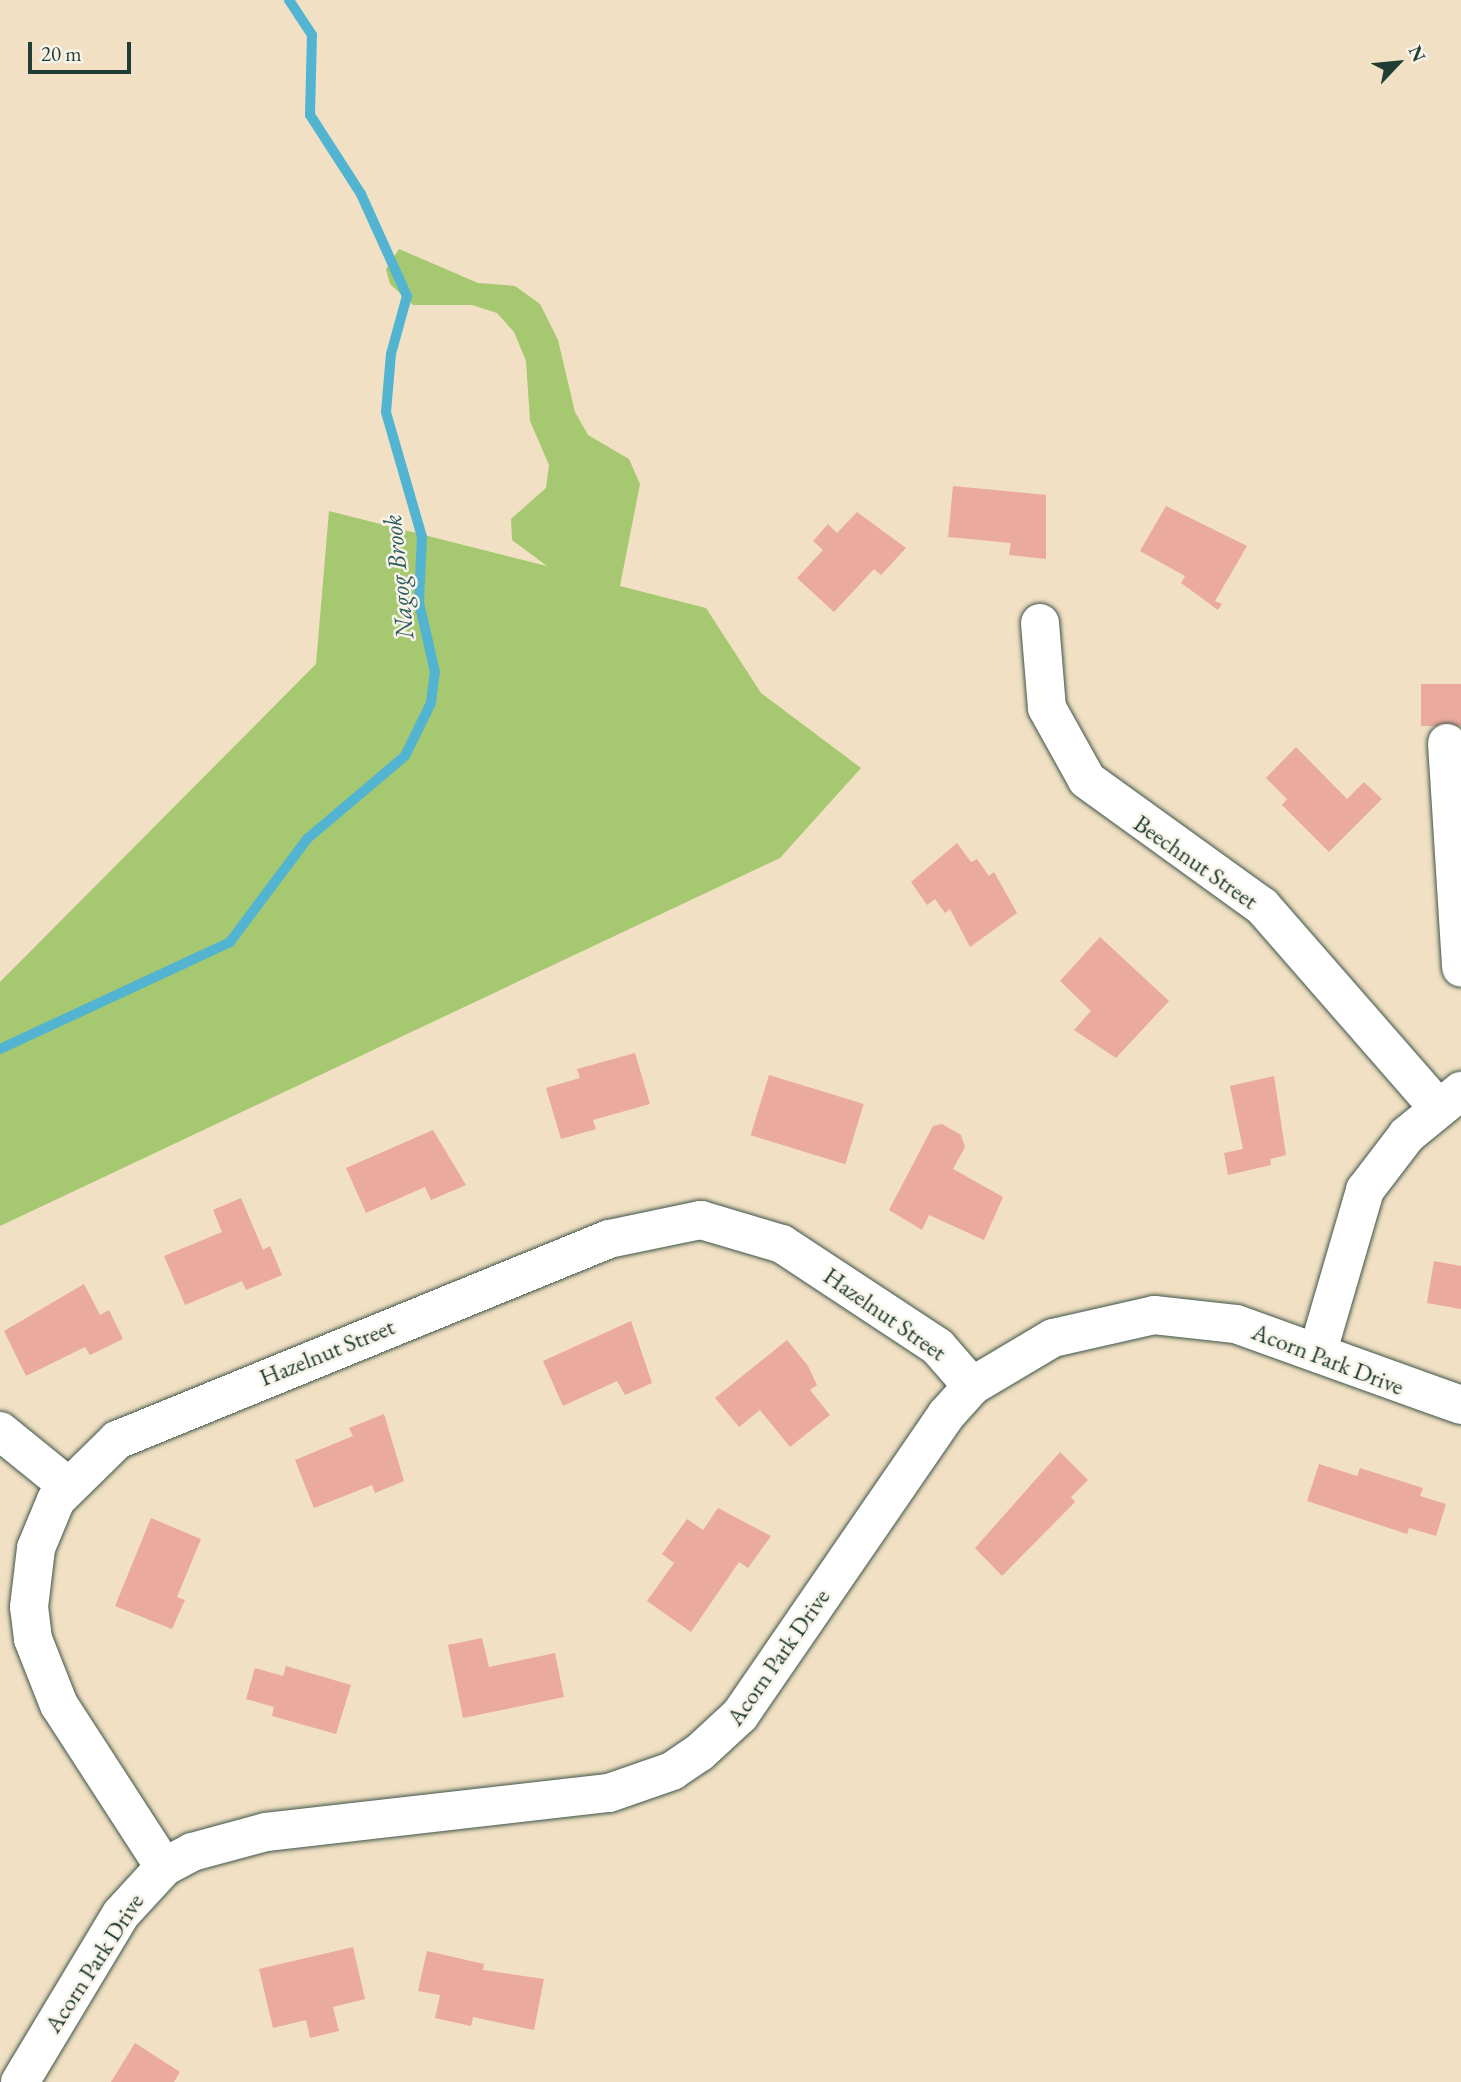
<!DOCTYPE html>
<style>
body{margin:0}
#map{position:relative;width:1461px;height:2082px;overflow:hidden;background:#f1e0c3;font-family:"EB Garamond",serif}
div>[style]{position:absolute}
.green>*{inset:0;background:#a5c871}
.stream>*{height:10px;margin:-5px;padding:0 5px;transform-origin:5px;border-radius:5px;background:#53b4d2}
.building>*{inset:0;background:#ebaa9e;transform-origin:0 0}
.roads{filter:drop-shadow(0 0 2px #3e5549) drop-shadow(0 0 2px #3e5549)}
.minor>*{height:38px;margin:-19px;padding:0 19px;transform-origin:19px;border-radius:19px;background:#fff}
span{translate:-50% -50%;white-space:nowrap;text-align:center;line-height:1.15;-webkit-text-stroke:5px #f7f3e8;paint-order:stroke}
.street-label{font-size:24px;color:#1f3d34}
.water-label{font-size:26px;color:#2c5b5c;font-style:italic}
.north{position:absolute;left:1363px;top:28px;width:70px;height:70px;-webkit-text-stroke:5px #f7f3e8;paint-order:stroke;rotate:64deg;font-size:19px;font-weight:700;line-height:28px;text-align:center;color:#1f3d34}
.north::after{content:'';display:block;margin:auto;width:24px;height:32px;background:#1f3d34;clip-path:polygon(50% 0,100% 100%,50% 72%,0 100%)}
.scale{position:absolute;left:28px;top:42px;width:103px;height:32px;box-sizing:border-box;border:4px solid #1f3d34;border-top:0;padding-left:9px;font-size:21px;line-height:24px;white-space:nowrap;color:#1f3d34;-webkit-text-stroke:5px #f7f3e8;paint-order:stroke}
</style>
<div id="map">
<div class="green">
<i style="clip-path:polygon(399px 249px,478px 283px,515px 286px,540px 304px,558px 340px,575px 412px,588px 435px,629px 459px,640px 484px,620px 586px,706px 608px,761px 693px,861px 768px,780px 858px,0 1226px,0 982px,316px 664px,329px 511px,547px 566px,512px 540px,511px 519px,546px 488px,549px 465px,530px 421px,526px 361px,514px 332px,497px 313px,472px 305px,413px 305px,390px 284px,386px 269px)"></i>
</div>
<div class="stream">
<i style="left:0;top:1049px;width:254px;rotate:-24.9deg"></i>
<i style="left:230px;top:942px;width:129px;rotate:-53.2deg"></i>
<i style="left:307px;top:839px;width:128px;rotate:-40.3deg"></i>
<i style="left:405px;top:756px;width:59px;rotate:-63.9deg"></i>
<i style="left:431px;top:703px;width:31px;rotate:-83deg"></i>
<i style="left:435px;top:672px;width:72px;rotate:-102.9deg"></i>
<i style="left:419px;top:602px;width:65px;rotate:-87.4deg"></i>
<i style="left:422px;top:537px;width:130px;rotate:-106.1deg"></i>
<i style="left:386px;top:412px;width:58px;rotate:-85.1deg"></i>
<i style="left:391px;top:354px;width:60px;rotate:-74.6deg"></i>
<i style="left:407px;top:296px;width:112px;rotate:-114.3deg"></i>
<i style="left:361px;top:194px;width:94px;rotate:-122.8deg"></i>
<i style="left:310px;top:115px;width:80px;rotate:-88.6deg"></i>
<i style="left:312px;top:35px;width:42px;rotate:-123.3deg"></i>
</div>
<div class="building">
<i style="clip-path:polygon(953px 486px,1046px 495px,1046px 559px,1009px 555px,1011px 543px,948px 537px)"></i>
<i style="clip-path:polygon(1166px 506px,1247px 546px,1215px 601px,1222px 604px,1218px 610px,1181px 583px,1185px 576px,1140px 551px)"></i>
<i style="clip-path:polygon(857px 512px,906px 548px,881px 575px,874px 569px,834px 612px,797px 578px,823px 550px,813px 541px,828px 524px,837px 533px)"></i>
<i style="left:1461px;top:684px;width:42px;height:40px;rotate:90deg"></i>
<i style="clip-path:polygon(1296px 747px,1347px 799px,1364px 782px,1382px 799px,1329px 852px,1282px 805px,1287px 799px,1266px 778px)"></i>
<i style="clip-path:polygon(957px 843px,971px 862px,977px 859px,989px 876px,994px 872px,1017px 913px,970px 947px,950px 909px,945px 913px,935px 899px,927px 905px,911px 882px)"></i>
<i style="clip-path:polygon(1100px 937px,1169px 1001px,1116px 1058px,1074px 1030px,1091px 1011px,1060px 981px)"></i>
<i style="clip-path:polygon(635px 1053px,650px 1104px,593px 1120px,596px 1129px,561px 1139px,546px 1088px,580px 1078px,577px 1069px)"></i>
<i style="left:769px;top:1075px;width:99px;height:63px;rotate:17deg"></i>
<i style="clip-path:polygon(1274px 1076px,1286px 1155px,1270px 1159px,1271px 1165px,1228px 1175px,1224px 1153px,1243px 1149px,1230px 1086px)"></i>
<i style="clip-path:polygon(942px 1124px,961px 1135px,965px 1147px,953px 1169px,1003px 1197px,984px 1240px,929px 1215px,922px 1230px,889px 1210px,933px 1126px)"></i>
<i style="clip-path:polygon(433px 1130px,466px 1185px,431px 1200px,425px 1187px,366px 1213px,346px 1168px)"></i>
<i style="clip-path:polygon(241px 1198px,263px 1250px,270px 1246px,282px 1275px,246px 1290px,242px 1281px,185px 1305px,164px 1256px,222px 1232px,213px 1210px)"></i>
<i style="clip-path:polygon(1434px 1261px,1461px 1266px,1461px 1309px,1427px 1303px)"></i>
<i style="clip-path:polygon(84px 1284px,100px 1315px,109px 1310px,123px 1339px,90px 1355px,85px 1347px,26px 1376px,4px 1331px)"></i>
<i style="clip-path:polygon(631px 1321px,652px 1383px,625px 1395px,617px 1381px,563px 1406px,543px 1361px)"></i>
<i style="clip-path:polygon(787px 1340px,808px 1366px,817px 1385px,810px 1390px,830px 1415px,790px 1447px,760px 1410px,739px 1427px,715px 1398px)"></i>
<i style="clip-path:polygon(384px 1414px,404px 1481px,375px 1493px,372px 1485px,314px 1508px,295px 1460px,353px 1436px,349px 1428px)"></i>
<i style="clip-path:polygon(1060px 1452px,1088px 1480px,1071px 1497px,1075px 1502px,1002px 1576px,975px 1548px)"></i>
<i style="clip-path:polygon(1319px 1464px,1357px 1476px,1360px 1468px,1423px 1488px,1420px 1496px,1446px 1504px,1436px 1536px,1409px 1528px,1407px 1534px,1307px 1501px)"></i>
<i style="clip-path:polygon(718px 1508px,771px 1536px,748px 1568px,739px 1562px,691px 1632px,647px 1601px,674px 1563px,662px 1554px,687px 1519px,703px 1530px)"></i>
<i style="clip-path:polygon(151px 1518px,201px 1539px,177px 1597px,185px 1600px,172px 1629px,115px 1606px)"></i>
<i style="clip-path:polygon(482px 1638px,489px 1667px,555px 1653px,564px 1697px,463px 1718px,448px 1645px)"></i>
<i style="clip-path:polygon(286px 1666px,351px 1685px,336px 1734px,272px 1716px,274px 1707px,246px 1699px,255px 1668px,283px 1676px)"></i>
<i style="clip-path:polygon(353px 1947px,365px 1999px,333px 2007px,339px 2031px,310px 2038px,306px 2020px,273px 2028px,259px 1969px)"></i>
<i style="clip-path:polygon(427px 1951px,484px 1964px,483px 1970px,544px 1979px,534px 2030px,473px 2017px,471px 2026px,435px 2018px,440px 1995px,418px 1991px)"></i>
<i style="clip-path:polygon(135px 2043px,180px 2072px,174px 2082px,111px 2082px)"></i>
</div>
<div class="roads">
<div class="minor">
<i style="left:1040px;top:623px;width:85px;rotate:85.3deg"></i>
<i style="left:1047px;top:708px;width:82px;rotate:60.9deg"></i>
<i style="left:1087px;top:780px;width:216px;rotate:35.8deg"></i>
<i style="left:1262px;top:906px;width:268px;rotate:48.9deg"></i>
<i style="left:1447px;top:743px;width:225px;rotate:86.4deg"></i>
<i style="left:1318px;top:1351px;width:168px;rotate:-73.7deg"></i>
<i style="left:1365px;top:1190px;width:69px;rotate:-52.6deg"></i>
<i style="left:1407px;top:1135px;width:70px;rotate:-39.2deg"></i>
<i style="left:0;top:1431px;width:87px;rotate:39deg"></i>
<i style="left:164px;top:1867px;width:193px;rotate:-122.9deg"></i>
<i style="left:59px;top:1705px;width:71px;rotate:-111.5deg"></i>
<i style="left:33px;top:1639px;width:32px;rotate:-97deg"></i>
<i style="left:29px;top:1607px;width:59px;rotate:-83.2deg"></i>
<i style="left:36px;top:1548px;width:52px;rotate:-67.4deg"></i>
<i style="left:56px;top:1500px;width:86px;rotate:-44.5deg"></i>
<i style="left:117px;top:1440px;width:531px;rotate:-22.22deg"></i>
<i style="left:609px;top:1239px;width:94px;rotate:-11.7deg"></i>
<i style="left:701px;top:1220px;width:84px;rotate:16.5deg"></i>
<i style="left:782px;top:1244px;width:187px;rotate:33.4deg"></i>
<i style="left:938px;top:1347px;width:52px;rotate:48.9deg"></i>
<i style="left:20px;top:2082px;width:196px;rotate:-59deg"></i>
<i style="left:121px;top:1914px;width:64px;rotate:-47.5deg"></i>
<i style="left:164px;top:1867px;width:32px;rotate:-28deg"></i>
<i style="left:192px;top:1852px;width:77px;rotate:-15.1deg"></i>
<i style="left:266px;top:1832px;width:345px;rotate:-6.5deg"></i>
<i style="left:609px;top:1793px;width:67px;rotate:-19.2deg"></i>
<i style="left:672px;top:1771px;width:32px;rotate:-34deg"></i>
<i style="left:699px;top:1753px;width:56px;rotate:-42.8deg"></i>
<i style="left:740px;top:1715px;width:364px;rotate:-55.5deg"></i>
<i style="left:946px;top:1415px;width:39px;rotate:-48deg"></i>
<i style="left:972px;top:1386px;width:94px;rotate:-30.7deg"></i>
<i style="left:1053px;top:1338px;width:104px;rotate:-12.8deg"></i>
<i style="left:1154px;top:1315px;width:82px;rotate:6.3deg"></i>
<i style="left:1236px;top:1324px;width:239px;rotate:19.8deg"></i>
</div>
</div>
<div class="street-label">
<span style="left:1196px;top:862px;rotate:35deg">Beechnut Street</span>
<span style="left:885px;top:1314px;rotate:35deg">Hazelnut Street</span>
<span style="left:327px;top:1352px;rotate:-22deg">Hazelnut Street</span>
<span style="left:1328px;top:1359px;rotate:21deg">Acorn Park Drive</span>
<span style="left:778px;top:1657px;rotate:-55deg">Acorn Park Drive</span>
<span style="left:94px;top:1963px;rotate:-57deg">Acorn Park Drive</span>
</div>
<div class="water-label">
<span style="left:399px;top:577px;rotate:-96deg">Nagog Brook</span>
</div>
<div class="north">N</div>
<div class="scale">20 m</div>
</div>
